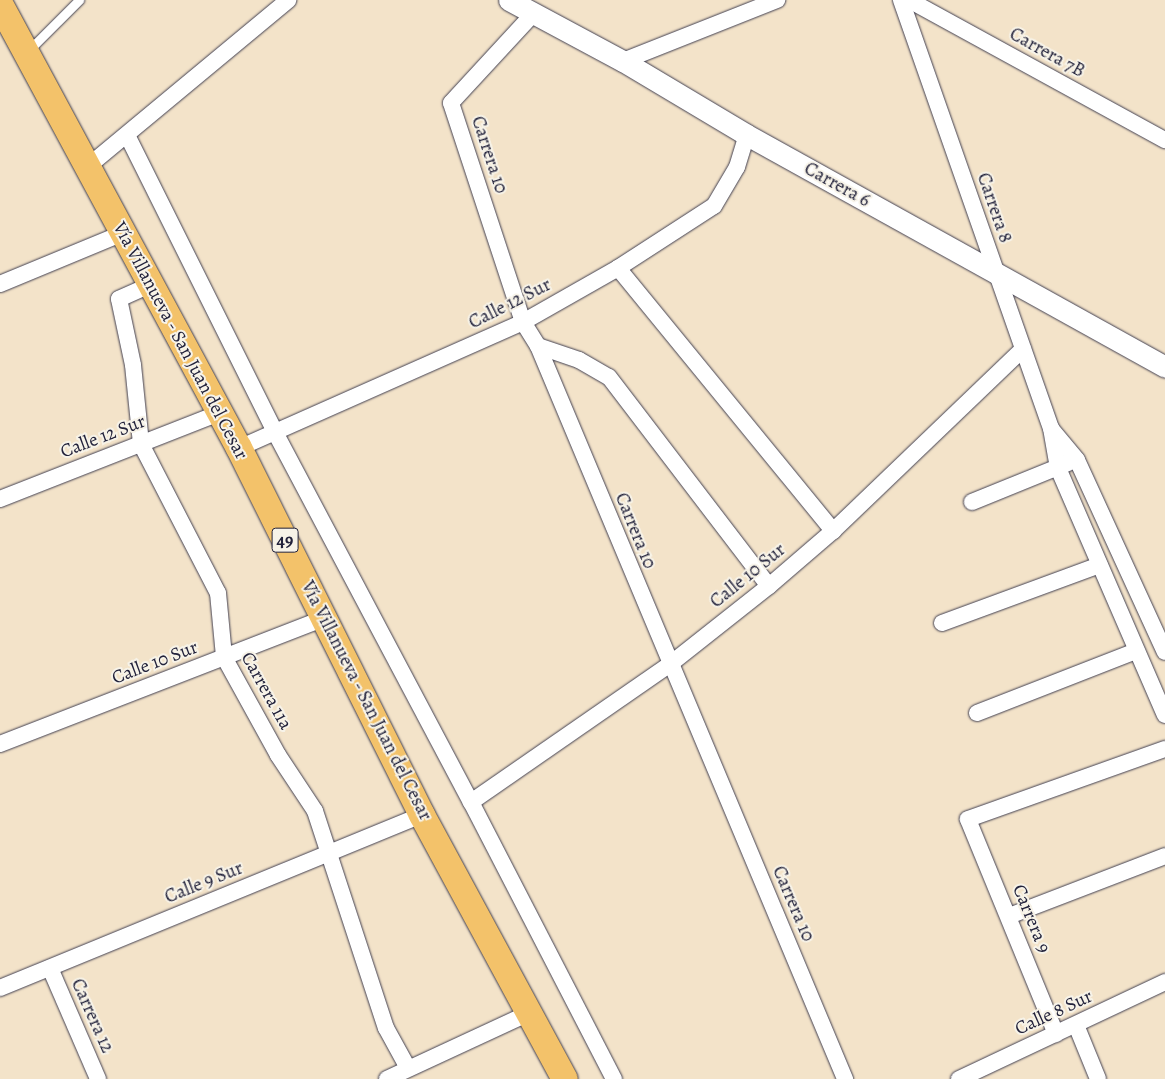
<!DOCTYPE html>
<meta charset="utf-8">
<style>
body{margin:0}
#map{position:relative;width:1165px;height:1079px;overflow:hidden;background:#f3e3c9;font-family:Alegreya,serif}
div>[style]{position:absolute}
.roads{filter:drop-shadow(0 0 1px #413f50) drop-shadow(0 0 1px #413f50)}
.service>*{height:9px;margin:-4.5px;padding:0 4.5px;transform-origin:4.5px;border-radius:4.5px;background:#fff}
.minor>*{height:16px;margin:-8px;padding:0 8px;transform-origin:8px;border-radius:8px;background:#fff}
.tertiary>*{height:21px;margin:-10.5px;padding:0 10.5px;transform-origin:10.5px;border-radius:10.5px;background:#fff}
.primary>*{height:26px;margin:-13px;padding:0 13px;transform-origin:13px;border-radius:13px;background:#f3c26a}
span{translate:-50% -50%;white-space:nowrap;text-align:center;line-height:1.15;-webkit-text-stroke:4px #f7f3e8;paint-order:stroke}
.shield-label span{padding:1px 4px;background:#f7f3e8;border:1px solid;border-radius:4px;-webkit-text-stroke-width:0}
.shield-label{font-size:18px;color:#22223b;font-weight:700}
.street-label{font-size:19px;color:#22223b}
</style>
<div id="map">
<div class="roads">
<div class="service">
<i style="left:29px;top:50px;width:71px;rotate:-45deg"></i>
</div>
<div class="minor">
<i style="left:901px;top:0;width:454px;rotate:70.7deg"></i>
<i style="left:1051px;top:428px;width:41px;rotate:80.1deg"></i>
<i style="left:1058px;top:468px;width:269px;rotate:66.6deg"></i>
<i style="left:909px;top:0;width:292px;rotate:28.7deg"></i>
<i style="left:533px;top:14px;width:121px;rotate:132.7deg"></i>
<i style="left:451px;top:103px;width:231px;rotate:71.8deg"></i>
<i style="left:523px;top:322px;width:28px;rotate:58deg"></i>
<i style="left:538px;top:346px;width:795px;rotate:67.27deg"></i>
<i style="left:623px;top:61px;width:166px;rotate:-21.6deg"></i>
<i style="left:127px;top:135px;width:334px;rotate:63.5deg"></i>
<i style="left:276px;top:434px;width:416px;rotate:62.1deg"></i>
<i style="left:471px;top:802px;width:312px;rotate:62.7deg"></i>
<i style="left:86px;top:168px;width:263px;rotate:-39.7deg"></i>
<i style="left:618px;top:268px;width:340px;rotate:50.7deg"></i>
<i style="left:0;top:284px;width:133px;rotate:-22.5deg"></i>
<i style="left:150px;top:285px;width:34px;rotate:156deg"></i>
<i style="left:119px;top:299px;width:67px;rotate:78deg"></i>
<i style="left:133px;top:365px;width:79px;rotate:84.2deg"></i>
<i style="left:141px;top:444px;width:168px;rotate:62.7deg"></i>
<i style="left:218px;top:593px;width:64px;rotate:84.6deg"></i>
<i style="left:224px;top:657px;width:112px;rotate:61.1deg"></i>
<i style="left:278px;top:755px;width:67px;rotate:56.5deg"></i>
<i style="left:315px;top:811px;width:228px;rotate:71.9deg"></i>
<i style="left:386px;top:1028px;width:46px;rotate:61.2deg"></i>
<i style="left:538px;top:346px;width:43px;rotate:18.9deg"></i>
<i style="left:579px;top:360px;width:34px;rotate:30deg"></i>
<i style="left:609px;top:377px;width:263px;rotate:52.6deg"></i>
<i style="left:1052px;top:430px;width:39px;rotate:50deg"></i>
<i style="left:1077px;top:460px;width:211px;rotate:65.4deg"></i>
<i style="left:239px;top:448px;width:311px;rotate:-23.9deg"></i>
<i style="left:523px;top:322px;width:109px;rotate:-29.6deg"></i>
<i style="left:618px;top:268px;width:114px;rotate:-32.9deg"></i>
<i style="left:714px;top:206px;width:45px;rotate:-59.5deg"></i>
<i style="left:737px;top:167px;width:34px;rotate:-73deg"></i>
<i style="left:0;top:499px;width:236px;rotate:-21.4deg"></i>
<i style="left:972px;top:502px;width:104px;rotate:-22.1deg"></i>
<i style="left:942px;top:623px;width:168px;rotate:-20.2deg"></i>
<i style="left:977px;top:713px;width:171px;rotate:-21.3deg"></i>
<i style="left:0;top:744px;width:349px;rotate:-21.2deg"></i>
<i style="left:471px;top:802px;width:241px;rotate:-34.7deg"></i>
<i style="left:669px;top:665px;width:127px;rotate:-38.3deg"></i>
<i style="left:769px;top:586px;width:84px;rotate:-40.7deg"></i>
<i style="left:833px;top:531px;width:263px;rotate:-43.8deg"></i>
<i style="left:1009px;top:916px;width:167px;rotate:-21deg"></i>
<i style="left:50px;top:968px;width:121px;rotate:66.6deg"></i>
<i style="left:0;top:988px;width:456px;rotate:-22.3deg"></i>
<i style="left:1076px;top:1025px;width:58px;rotate:67.8deg"></i>
<i style="left:1056px;top:1034px;width:232px;rotate:-112.3deg"></i>
<i style="left:968px;top:819px;width:209px;rotate:-19.6deg"></i>
<i style="left:387px;top:1079px;width:157px;rotate:-24.9deg"></i>
<i style="left:959px;top:1079px;width:228px;rotate:-25.2deg"></i>
</div>
<div class="tertiary">
<i style="left:509px;top:0;width:129px;rotate:28.2deg"></i>
<i style="left:623px;top:61px;width:144px;rotate:30.8deg"></i>
<i style="left:747px;top:135px;width:478px;rotate:29deg"></i>
</div>
<div class="primary">
<i style="left:0;top:4px;width:504px;rotate:61.71deg"></i>
<i style="left:239px;top:448px;width:410px;rotate:63.5deg"></i>
<i style="left:422px;top:815px;width:300px;rotate:61.6deg"></i>
</div>
</div>
<div class="shield-label">
<span style="left:285px;top:540px">49</span>
</div>
<div class="street-label">
<span style="left:1047px;top:53px;rotate:29deg">Carrera 7B</span>
<span style="left:489px;top:155px;rotate:72deg">Carrera 10</span>
<span style="left:837px;top:185px;rotate:29deg">Carrera 6</span>
<span style="left:994px;top:208px;rotate:71deg">Carrera 8</span>
<span style="left:510px;top:304px;rotate:-27deg">Calle 12 Sur</span>
<span style="left:180px;top:341px;rotate:62deg">Vía Villanueva - San Juan del Cesar</span>
<span style="left:103px;top:437px;rotate:-21deg">Calle 12 Sur</span>
<span style="left:635px;top:531px;rotate:68deg">Carrera 10</span>
<span style="left:748px;top:576px;rotate:-39deg">Calle 10 Sur</span>
<span style="left:155px;top:663px;rotate:-21deg">Calle 10 Sur</span>
<span style="left:266px;top:691px;rotate:61deg">Carrera 11a</span>
<span style="left:366px;top:701px;rotate:63deg">Vía Villanueva - San Juan del Cesar</span>
<span style="left:204px;top:883px;rotate:-22deg">Calle 9 Sur</span>
<span style="left:793px;top:904px;rotate:67deg">Carrera 10</span>
<span style="left:1031px;top:919px;rotate:68deg">Carrera 9</span>
<span style="left:1054px;top:1013px;rotate:-25deg">Calle 8 Sur</span>
<span style="left:92px;top:1016px;rotate:66deg">Carrera 12</span>
</div>
</div>
